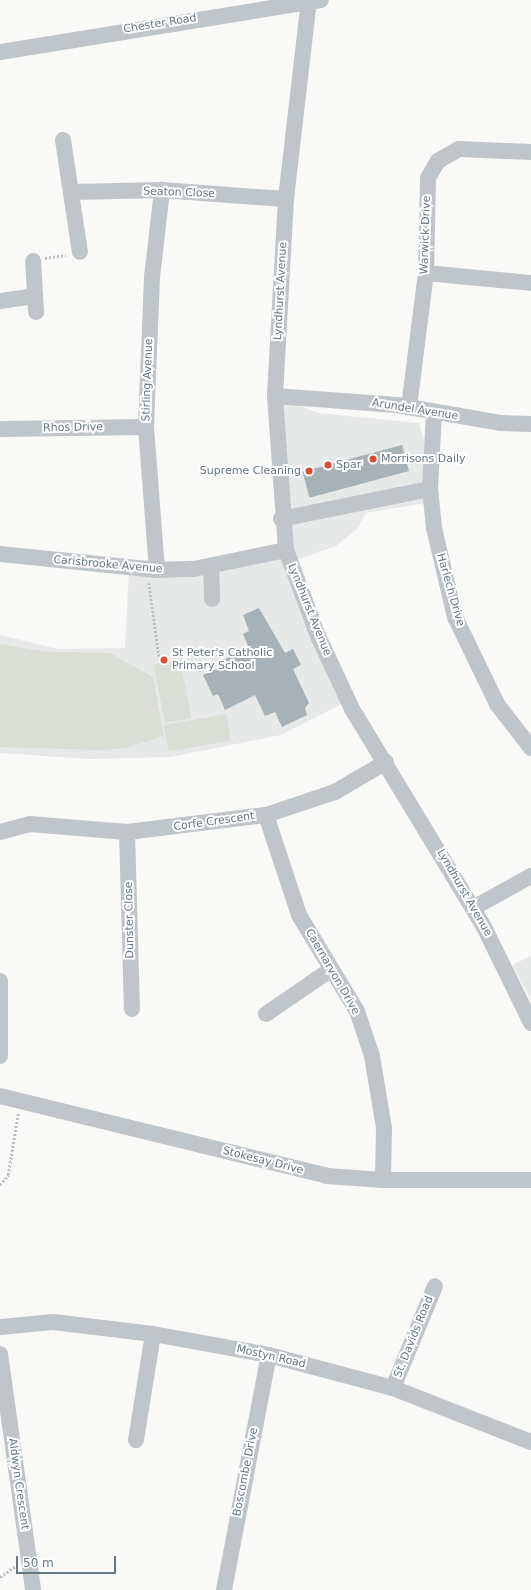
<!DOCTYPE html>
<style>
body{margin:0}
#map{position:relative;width:531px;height:1590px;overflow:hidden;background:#f9f9f7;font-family:"DejaVu Sans",sans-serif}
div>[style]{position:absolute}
.built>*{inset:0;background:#e7e9e8}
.green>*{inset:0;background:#daded6;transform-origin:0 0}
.building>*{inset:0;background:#a7b1b6;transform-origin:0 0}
.path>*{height:2.5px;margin-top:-1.25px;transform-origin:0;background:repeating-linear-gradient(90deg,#bbbec1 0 2px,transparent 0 4px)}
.minor>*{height:16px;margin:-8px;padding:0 8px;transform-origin:8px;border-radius:8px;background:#c0c5c9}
.dots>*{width:11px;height:11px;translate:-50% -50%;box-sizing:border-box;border:2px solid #fff;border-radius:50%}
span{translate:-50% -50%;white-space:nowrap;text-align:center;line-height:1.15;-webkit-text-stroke:4px #fff;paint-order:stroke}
.street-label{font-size:11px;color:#657781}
.poi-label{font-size:11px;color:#657781}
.left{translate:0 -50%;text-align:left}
.right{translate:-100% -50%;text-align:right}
.scale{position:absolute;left:16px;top:1556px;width:100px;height:18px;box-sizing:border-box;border:2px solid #657781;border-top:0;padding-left:5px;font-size:12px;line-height:14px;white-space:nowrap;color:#657781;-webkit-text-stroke:3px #fff;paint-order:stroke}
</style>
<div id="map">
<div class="built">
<i style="clip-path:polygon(275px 396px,318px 413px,419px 423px,425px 442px,426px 503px,366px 513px,358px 528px,336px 546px,290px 562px,348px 701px,281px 735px,170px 757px,89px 759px,0 753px,0 635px,58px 649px,125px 648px,129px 568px,148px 570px,285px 550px)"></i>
<i style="clip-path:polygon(531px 956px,531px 1000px,512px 965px)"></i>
</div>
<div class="green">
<i style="clip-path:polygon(0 644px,47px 652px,110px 653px,153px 677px,164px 736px,126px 748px,99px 750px,0 747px)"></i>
<i style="left:180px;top:659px;width:60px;height:27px;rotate:79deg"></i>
<i style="left:226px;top:714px;width:27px;height:63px;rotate:80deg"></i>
</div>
<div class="building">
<i style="left:402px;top:445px;width:27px;height:103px;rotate:75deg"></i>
<i style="clip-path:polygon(259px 608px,285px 653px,293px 649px,301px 665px,293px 669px,309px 703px,305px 708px,307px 715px,282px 727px,275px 712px,265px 716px,255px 695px,225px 710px,218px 694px,213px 696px,203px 675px,221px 667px,219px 662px,249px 648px,243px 634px,249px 631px,243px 615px)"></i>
</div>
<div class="path">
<i style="left:45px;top:258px;width:21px;rotate:-8deg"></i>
<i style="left:149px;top:583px;width:74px;rotate:82.2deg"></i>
<i style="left:0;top:1185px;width:13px;rotate:-51deg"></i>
<i style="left:8px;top:1175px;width:62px;rotate:-80.7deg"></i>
<i style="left:0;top:1577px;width:19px;rotate:-35deg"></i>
</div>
<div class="minor">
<i style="left:309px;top:0;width:200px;rotate:96.6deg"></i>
<i style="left:286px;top:199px;width:197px;rotate:93.2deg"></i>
<i style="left:275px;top:396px;width:154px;rotate:85.9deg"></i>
<i style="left:286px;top:550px;width:92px;rotate:69.6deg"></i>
<i style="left:318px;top:636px;width:81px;rotate:65deg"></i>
<i style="left:352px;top:709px;width:255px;rotate:58.8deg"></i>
<i style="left:484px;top:927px;width:107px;rotate:63.9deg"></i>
<i style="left:0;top:52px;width:325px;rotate:-9.2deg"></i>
<i style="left:63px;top:140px;width:113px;rotate:81.4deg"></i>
<i style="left:71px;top:192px;width:91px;rotate:-1.3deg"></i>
<i style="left:162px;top:190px;width:124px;rotate:4.2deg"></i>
<i style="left:426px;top:273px;width:105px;rotate:5.4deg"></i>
<i style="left:35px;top:296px;width:16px;rotate:86deg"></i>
<i style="left:0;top:301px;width:35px;rotate:-8deg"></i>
<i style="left:35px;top:296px;width:35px;rotate:-93deg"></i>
<i style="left:275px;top:396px;width:122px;rotate:4.2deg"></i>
<i style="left:397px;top:405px;width:106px;rotate:9.8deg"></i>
<i style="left:501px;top:423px;width:30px;rotate:2deg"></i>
<i style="left:409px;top:407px;width:135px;rotate:-82.8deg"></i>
<i style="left:426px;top:273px;width:95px;rotate:-88.8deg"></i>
<i style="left:428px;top:178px;width:20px;rotate:-60deg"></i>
<i style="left:438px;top:161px;width:24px;rotate:-30deg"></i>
<i style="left:459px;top:149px;width:72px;rotate:2.4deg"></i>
<i style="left:434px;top:412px;width:77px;rotate:93deg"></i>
<i style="left:430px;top:489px;width:39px;rotate:84deg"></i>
<i style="left:434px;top:528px;width:91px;rotate:76.7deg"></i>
<i style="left:455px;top:617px;width:97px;rotate:64.2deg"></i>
<i style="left:497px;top:704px;width:56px;rotate:52.3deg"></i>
<i style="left:0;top:429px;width:146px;rotate:-0.8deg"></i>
<i style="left:281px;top:519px;width:152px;rotate:-11.4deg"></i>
<i style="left:0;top:554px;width:158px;rotate:5.8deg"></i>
<i style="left:157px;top:570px;width:37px;rotate:-2deg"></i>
<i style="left:194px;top:569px;width:94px;rotate:-11.7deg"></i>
<i style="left:211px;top:566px;width:33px;rotate:88deg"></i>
<i style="left:157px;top:570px;width:143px;rotate:-94.4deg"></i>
<i style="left:146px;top:427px;width:150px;rotate:-87.7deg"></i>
<i style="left:152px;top:277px;width:88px;rotate:-83.4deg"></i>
<i style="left:266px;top:815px;width:105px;rotate:71.7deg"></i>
<i style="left:299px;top:915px;width:112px;rotate:58.9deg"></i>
<i style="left:357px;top:1011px;width:47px;rotate:71.6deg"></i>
<i style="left:372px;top:1056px;width:73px;rotate:80.5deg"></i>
<i style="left:384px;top:1128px;width:52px;rotate:91.1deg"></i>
<i style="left:0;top:832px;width:31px;rotate:-15deg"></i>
<i style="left:30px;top:824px;width:97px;rotate:4.7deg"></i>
<i style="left:127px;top:832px;width:140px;rotate:-7deg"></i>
<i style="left:266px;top:815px;width:73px;rotate:-18.4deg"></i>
<i style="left:335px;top:792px;width:59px;rotate:-30.5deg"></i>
<i style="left:127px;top:832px;width:177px;rotate:88.4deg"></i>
<i style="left:473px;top:908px;width:66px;rotate:-28.9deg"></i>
<i style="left:0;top:981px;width:75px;rotate:90deg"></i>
<i style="left:266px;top:1014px;width:78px;rotate:-34.5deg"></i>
<i style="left:0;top:1096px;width:337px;rotate:13.7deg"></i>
<i style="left:327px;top:1176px;width:56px;rotate:4.1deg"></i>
<i style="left:383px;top:1180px;width:148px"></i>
<i style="left:0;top:1327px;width:53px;rotate:-5.4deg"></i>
<i style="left:53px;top:1322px;width:101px;rotate:6.8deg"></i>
<i style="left:153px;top:1334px;width:118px;rotate:10.3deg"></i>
<i style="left:269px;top:1355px;width:128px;rotate:14.9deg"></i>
<i style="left:393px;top:1388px;width:148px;rotate:21.4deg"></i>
<i style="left:0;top:1354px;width:238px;rotate:82deg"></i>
<i style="left:393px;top:1388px;width:110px;rotate:-67.6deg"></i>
<i style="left:136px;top:1440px;width:107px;rotate:-80.9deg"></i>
<i style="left:224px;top:1590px;width:239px;rotate:-79.2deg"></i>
</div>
<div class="dots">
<i style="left:373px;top:459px;background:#de4b32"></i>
<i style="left:328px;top:465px;background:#de4b32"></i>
<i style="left:309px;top:471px;background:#de4b32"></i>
<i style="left:164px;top:660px;background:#de4b32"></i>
</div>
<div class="street-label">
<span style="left:160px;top:24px;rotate:-9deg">Chester Road</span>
<span style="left:179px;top:193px;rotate:2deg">Seaton Close</span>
<span style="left:426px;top:235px;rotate:-88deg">Warwick Drive</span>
<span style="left:281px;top:291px;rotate:-87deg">Lyndhurst Avenue</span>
<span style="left:148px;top:380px;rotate:-88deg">Stirling Avenue</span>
<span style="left:415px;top:410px;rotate:9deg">Arundel Avenue</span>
<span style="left:73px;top:428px;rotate:-1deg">Rhos Drive</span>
<span style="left:108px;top:565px;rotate:5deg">Carisbrooke Avenue</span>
<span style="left:450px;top:590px;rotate:74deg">Harlech Drive</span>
<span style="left:309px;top:610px;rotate:68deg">Lyndhurst Avenue</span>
<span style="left:214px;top:822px;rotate:-8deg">Corfe Crescent</span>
<span style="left:464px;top:893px;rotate:60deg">Lyndhurst Avenue</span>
<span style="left:130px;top:920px;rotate:-91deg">Dunster Close</span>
<span style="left:332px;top:972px;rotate:60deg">Caernarvon Drive</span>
<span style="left:263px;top:1161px;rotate:14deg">Stokesay Drive</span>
<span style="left:414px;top:1337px;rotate:-68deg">St. Davids Road</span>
<span style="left:271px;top:1357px;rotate:13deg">Mostyn Road</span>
<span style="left:246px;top:1472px;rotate:-79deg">Boscombe Drive</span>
<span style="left:18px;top:1484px;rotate:82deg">Aldwyn Crescent</span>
</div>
<div class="poi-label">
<span class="left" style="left:381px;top:459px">Morrisons Daily</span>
<span class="left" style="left:336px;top:465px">Spar</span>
<span class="right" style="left:301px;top:471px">Supreme Cleaning</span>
<span class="left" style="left:172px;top:660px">St Peter's Catholic<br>Primary School</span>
</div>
<div class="scale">50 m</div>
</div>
